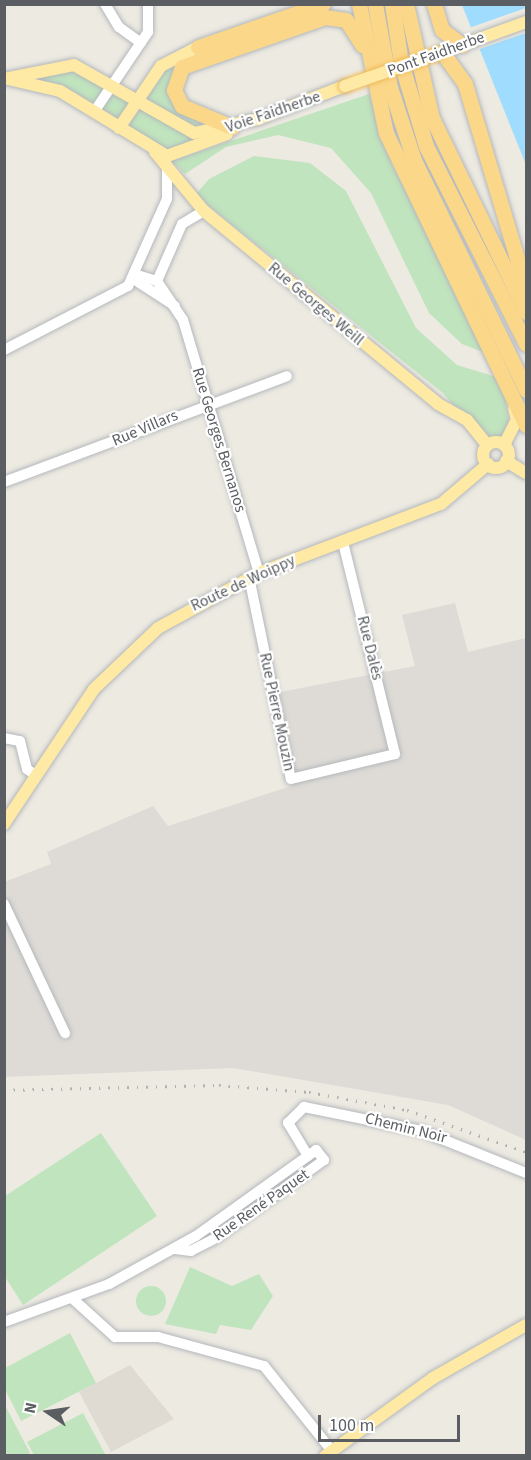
<!DOCTYPE html>
<meta charset="utf-8">
<style>
body{margin:0}
#map{position:relative;width:531px;height:1460px;overflow:hidden;background:#edeae2;font-family:"Source Sans 3",sans-serif}
div>[style]{position:absolute}
.industrial>*{inset:0;background:#dedbd6}
.education>*{inset:0;background:#dfdbd3}
.green>*{inset:0;background:#c0e4be}
.round{border-radius:50%}
.water>*{inset:0;background:#a0dcfe}
.pier>*{inset:0;background:#edeae2}
.roads{filter:drop-shadow(0 0 2px #b4b8bc) drop-shadow(0 0 2px #b4b8bc)}
.minor>*{height:10px;margin:-5px;padding:0 5px;transform-origin:5px;border-radius:5px;background:#fff}
.major>*{height:12px;margin:-6px;padding:0 6px;transform-origin:6px;border-radius:6px;background:#fee9a5}
.major>.ring{margin:-6px;padding:0;box-sizing:content-box;background:none;border:12px solid #fee9a5;border-radius:50%}
.highway>*{height:15px;margin:-7.5px;padding:0 7.5px;transform-origin:7.5px;border-radius:7.5px;background:#fbd78a}
.rail>*{height:3px;margin-top:-1.5px;transform-origin:0;background:repeating-linear-gradient(90deg,#b1b2b2 0 1.5px,transparent 0 9.5px)}
.bridges{filter:drop-shadow(0 0 2px #efba58) drop-shadow(0 0 2px #efba58)}
.major-bridge>*{height:12px;margin:-6px;padding:0 6px;transform-origin:6px;border-radius:6px;background:#fee9a5}
span{translate:-50% -50%;white-space:nowrap;text-align:center;line-height:1.15;-webkit-text-stroke:4.5px #fff;paint-order:stroke}
.street-label{font-size:16px;color:#5a5e62}
.frame{position:absolute;inset:0;border:6px solid #5a5e62;pointer-events:none}
.north{position:absolute;left:18px;top:1382px;width:60px;height:60px;-webkit-text-stroke:4px #fff;paint-order:stroke;rotate:283deg;font-size:16px;font-weight:700;line-height:24px;text-align:center;color:#5a5e62}
.north::after{content:'';display:block;margin:auto;width:21px;height:27px;background:#5a5e62;clip-path:polygon(50% 0,100% 100%,50% 72%,0 100%)}
.scale{position:absolute;left:318px;top:1415px;width:142px;height:27px;box-sizing:border-box;border:3px solid #5a5e62;border-top:0;padding-left:8px;font-size:18px;line-height:21px;white-space:nowrap;color:#5a5e62;-webkit-text-stroke:4px #fff;paint-order:stroke}
</style>
<div id="map">
<div class="industrial">
<i style="clip-path:polygon(455px 603px,468px 652px,526px 638px,526px 1140px,448px 1105px,233px 1068px,5px 1077px,4px 882px,51px 864px,47px 852px,153px 806px,168px 826px,291px 786px,275px 693px,415px 666px,402px 615px)"></i>
</div>
<div class="education">
<i style="clip-path:polygon(130px 1365px,174px 1419px,111px 1452px,79px 1392px)"></i>
</div>
<div class="green">
<i style="clip-path:polygon(179px 54px,174px 90px,206px 120px,203px 133px,211px 142px,172px 156px,77px 101px,5px 79px,74px 65px,136px 101px)"></i>
<i style="clip-path:polygon(369px 94px,392px 165px,493px 356px,462px 344px,429px 313px,371px 193px,331px 148px,278px 135px,226px 147px,185px 174px,172px 161px)"></i>
<i style="clip-path:polygon(254px 156px,310px 163px,346px 191px,416px 328px,457px 365px,503px 379px,509px 427px,498px 443px,484px 441px,443px 393px,200px 199px,197px 193px,209px 179px)"></i>
<i style="clip-path:polygon(101px 1133px,157px 1216px,23px 1305px,5px 1277px,5px 1196px)"></i>
<i style="clip-path:polygon(190px 1267px,232px 1286px,259px 1274px,273px 1296px,251px 1330px,220px 1325px,216px 1334px,165px 1324px)"></i>
<i class="round" style="left:136px;top:1286px;width:30px;height:30px"></i>
<i style="clip-path:polygon(70px 1333px,96px 1383px,21px 1421px,5px 1389px,5px 1368px)"></i>
<i style="clip-path:polygon(5px 1405px,30px 1453px,26px 1455px,5px 1455px)"></i>
<i style="clip-path:polygon(83px 1413px,105px 1454px,34px 1455px,27px 1442px)"></i>
</div>
<div class="water">
<i style="clip-path:polygon(462px 5px,524px 5px,526px 10px,526px 165px)"></i>
</div>
<div class="pier">
<i style="clip-path:polygon(526px 8px,526px 33px,477px 50px,469px 28px)"></i>
</div>
<div class="roads">
<div class="minor">
<i style="left:105px;top:4px;width:27px;rotate:59deg"></i>
<i style="left:119px;top:27px;width:27px;rotate:36deg"></i>
<i style="left:94px;top:112px;width:97px;rotate:-56deg"></i>
<i style="left:148px;top:32px;width:28px;rotate:-90deg"></i>
<i style="left:134px;top:274px;width:24px;rotate:17deg"></i>
<i style="left:157px;top:281px;width:47px;rotate:56.3deg"></i>
<i style="left:183px;top:320px;width:264px;rotate:73.3deg"></i>
<i style="left:132px;top:278px;width:51px;rotate:33.1deg"></i>
<i style="left:157px;top:281px;width:62px;rotate:-66.3deg"></i>
<i style="left:182px;top:224px;width:26px;rotate:-31deg"></i>
<i style="left:4px;top:350px;width:140px;rotate:-27.3deg"></i>
<i style="left:128px;top:286px;width:95px;rotate:-65.9deg"></i>
<i style="left:167px;top:199px;width:34px;rotate:-90deg"></i>
<i style="left:4px;top:482px;width:302px;rotate:-20.5deg"></i>
<i style="left:249px;top:577px;width:206px;rotate:78.3deg"></i>
<i style="left:291px;top:779px;width:107px;rotate:-13.5deg"></i>
<i style="left:395px;top:754px;width:218px;rotate:-103.8deg"></i>
<i style="left:4px;top:738px;width:16px;rotate:11deg"></i>
<i style="left:20px;top:741px;width:29px;rotate:76deg"></i>
<i style="left:27px;top:769px;width:10px;rotate:37deg"></i>
<i style="left:4px;top:904px;width:143px;rotate:64.7deg"></i>
<i style="left:308px;top:1156px;width:39px;rotate:-121deg"></i>
<i style="left:288px;top:1123px;width:23px;rotate:-45deg"></i>
<i style="left:304px;top:1107px;width:120px;rotate:11.5deg"></i>
<i style="left:422px;top:1131px;width:112px;rotate:22deg"></i>
<i style="left:73px;top:1299px;width:57px;rotate:42.1deg"></i>
<i style="left:115px;top:1337px;width:43px"></i>
<i style="left:158px;top:1337px;width:110px;rotate:15.3deg"></i>
<i style="left:264px;top:1366px;width:109px;rotate:51.3deg"></i>
<i style="left:4px;top:1322px;width:112px;rotate:-19.9deg"></i>
<i style="left:109px;top:1284px;width:99px;rotate:-28.9deg"></i>
<i style="left:196px;top:1236px;width:148px;rotate:-35.6deg"></i>
<i style="left:316px;top:1150px;width:13px;rotate:51deg"></i>
<i style="left:324px;top:1160px;width:133px;rotate:144.2deg"></i>
<i style="left:216px;top:1238px;width:28px;rotate:153deg"></i>
<i style="left:191px;top:1251px;width:16px;rotate:-173deg"></i>
</div>
<div class="major">
<i style="left:437px;top:54px;width:95px;rotate:-19.8deg"></i>
<i style="left:4px;top:79px;width:71px;rotate:-11.3deg"></i>
<i style="left:74px;top:65px;width:138px;rotate:29.5deg"></i>
<i style="left:194px;top:133px;width:66px;rotate:-12.3deg"></i>
<i style="left:258px;top:119px;width:93px;rotate:-20.8deg"></i>
<i style="left:8px;top:79px;width:53px;rotate:13deg"></i>
<i style="left:60px;top:91px;width:125px;rotate:31.3deg"></i>
<i style="left:167px;top:156px;width:64px;rotate:-20.1deg"></i>
<i style="left:119px;top:128px;width:75px;rotate:-55.9deg"></i>
<i style="left:161px;top:66px;width:42px;rotate:-27.2deg"></i>
<i style="left:155px;top:152px;width:77px;rotate:50.3deg"></i>
<i style="left:204px;top:211px;width:303px;rotate:39.5deg"></i>
<i style="left:438px;top:404px;width:33px;rotate:29deg"></i>
<i style="left:467px;top:420px;width:32px;rotate:51deg"></i>
<i class="ring" style="left:483px;top:442px;width:14px;height:14px"></i>
<i style="left:504px;top:445px;width:28px;rotate:-63deg"></i>
<i style="left:517px;top:420px;width:12px;rotate:-104deg"></i>
<i style="left:506px;top:461px;width:23px;rotate:31deg"></i>
<i style="left:4px;top:824px;width:162px;rotate:-56.3deg"></i>
<i style="left:94px;top:689px;width:88px;rotate:-43.6deg"></i>
<i style="left:158px;top:628px;width:115px;rotate:-28.6deg"></i>
<i style="left:259px;top:573px;width:195px;rotate:-20.8deg"></i>
<i style="left:441px;top:504px;width:62px;rotate:-40.4deg"></i>
<i style="left:325px;top:1456px;width:133px;rotate:-35.8deg"></i>
<i style="left:433px;top:1378px;width:107px;rotate:-29.7deg"></i>
</div>
<div class="highway">
<i style="left:359px;top:4px;width:132px;rotate:78.2deg"></i>
<i style="left:386px;top:133px;width:324px;rotate:64.4deg"></i>
<i style="left:375px;top:4px;width:84px;rotate:79.8deg"></i>
<i style="left:390px;top:87px;width:77px;rotate:71.8deg"></i>
<i style="left:414px;top:160px;width:256px;rotate:64deg"></i>
<i style="left:392px;top:4px;width:60px;rotate:81.3deg"></i>
<i style="left:401px;top:63px;width:87px;rotate:73.2deg"></i>
<i style="left:426px;top:146px;width:222px;rotate:63.2deg"></i>
<i style="left:406px;top:4px;width:117px;rotate:77.2deg"></i>
<i style="left:432px;top:118px;width:216px;rotate:64.1deg"></i>
<i style="left:434px;top:4px;width:27px;rotate:73deg"></i>
<i style="left:442px;top:30px;width:25px;rotate:37deg"></i>
<i style="left:198px;top:47px;width:132px;rotate:-19deg"></i>
<i style="left:442px;top:52px;width:39px;rotate:54deg"></i>
<i style="left:465px;top:84px;width:213px;rotate:73.4deg"></i>
<i style="left:232px;top:127px;width:54px;rotate:-157.2deg"></i>
<i style="left:182px;top:106px;width:18px;rotate:-117deg"></i>
<i style="left:174px;top:90px;width:24px;rotate:-71deg"></i>
<i style="left:182px;top:67px;width:151px;rotate:-19.3deg"></i>
<i style="left:325px;top:17px;width:21px;rotate:8deg"></i>
<i style="left:346px;top:20px;width:30px;rotate:57deg"></i>
</div>
</div>
<div class="rail">
<i style="left:4px;top:1090px;width:215px;rotate:-1.3deg"></i>
<i style="left:219px;top:1085px;width:90px;rotate:4.4deg"></i>
<i style="left:309px;top:1092px;width:100px;rotate:10.4deg"></i>
<i style="left:407px;top:1110px;width:126px;rotate:19.4deg"></i>
</div>
<div class="bridges">
<div class="major-bridge">
<i style="left:345px;top:86px;width:97px;rotate:-19.2deg"></i>
</div>
</div>
<div class="street-label">
<span style="left:436px;top:54px;rotate:-20deg">Pont Faidherbe</span>
<span style="left:273px;top:112px;rotate:-19deg">Voie Faidherbe</span>
<span style="left:316px;top:304px;rotate:40deg">Rue Georges Weill</span>
<span style="left:145px;top:428px;rotate:-23deg">Rue Villars</span>
<span style="left:219px;top:440px;rotate:73deg">Rue Georges Bernanos</span>
<span style="left:243px;top:583px;rotate:-25deg">Route de Woippy</span>
<span style="left:370px;top:648px;rotate:76deg">Rue Dalès</span>
<span style="left:277px;top:712px;rotate:78deg">Rue Pierre Mouzin</span>
<span style="left:406px;top:1128px;rotate:14deg">Chemin Noir</span>
<span style="left:261px;top:1205px;rotate:-35deg">Rue René Paquet</span>
</div>
<div class="frame"></div>
<div class="north">N</div>
<div class="scale">100 m</div>
</div>
